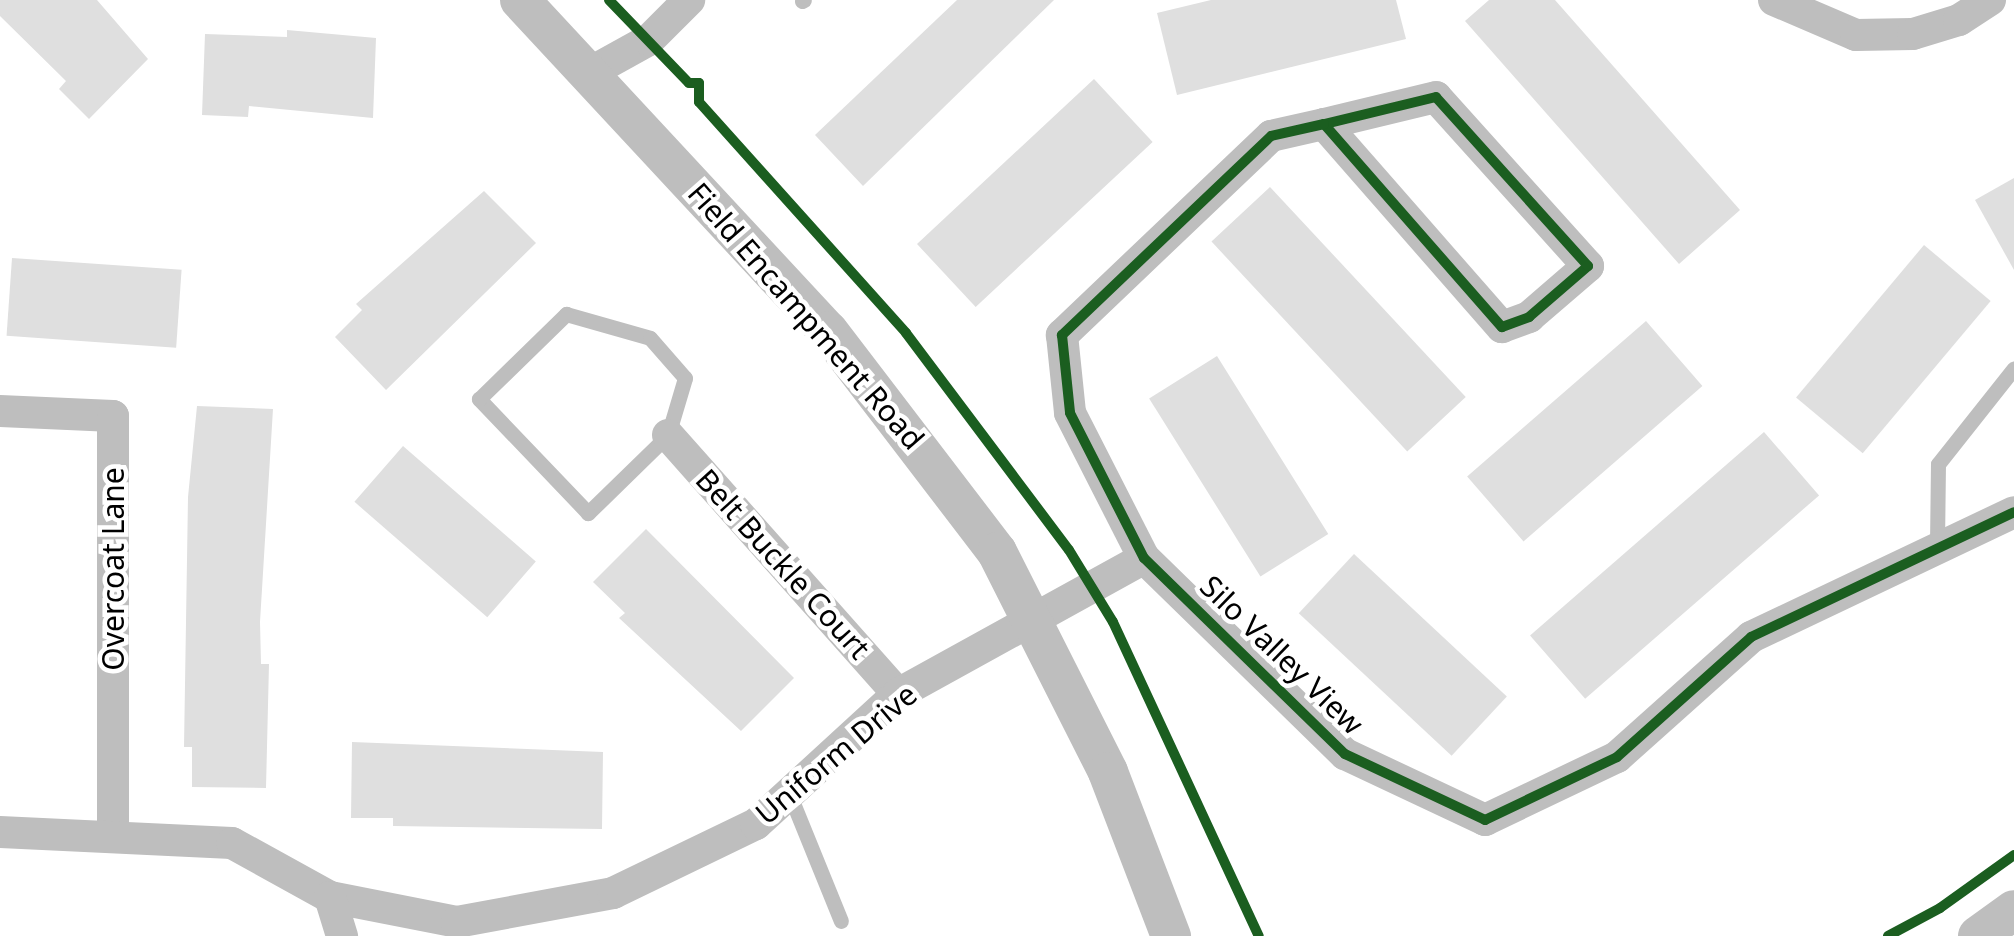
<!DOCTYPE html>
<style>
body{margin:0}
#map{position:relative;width:2014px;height:936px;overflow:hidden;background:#fff;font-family:"Noto Sans",sans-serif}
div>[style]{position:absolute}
.building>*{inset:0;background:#dfdfdf;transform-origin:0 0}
.service>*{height:15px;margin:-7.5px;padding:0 7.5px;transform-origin:7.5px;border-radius:7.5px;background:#bebebe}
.minor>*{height:32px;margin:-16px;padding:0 16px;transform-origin:16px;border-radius:16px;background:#bebebe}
.tertiary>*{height:40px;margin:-20px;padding:0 20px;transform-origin:20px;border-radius:20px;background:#bebebe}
.cycleway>*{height:10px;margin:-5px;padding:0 5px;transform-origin:5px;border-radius:5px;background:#1b5e20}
span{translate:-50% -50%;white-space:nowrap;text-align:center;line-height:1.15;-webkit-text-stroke:9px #fff;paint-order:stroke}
.street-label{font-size:30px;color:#000}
</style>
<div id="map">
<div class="building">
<i style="clip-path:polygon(0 0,97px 0,148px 59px,89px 119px,59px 89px,66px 81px,0 16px)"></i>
<i style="clip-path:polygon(957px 0,1054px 0,863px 186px,815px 135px)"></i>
<i style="clip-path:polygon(1211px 0,1396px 0,1406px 39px,1177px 95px,1157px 13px)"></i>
<i style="clip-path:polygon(1489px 0,1555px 0,1740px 210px,1679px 264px,1465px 21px)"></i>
<i style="clip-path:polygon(287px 30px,376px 38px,373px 118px,249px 106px,248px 117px,202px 115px,205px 34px,287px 37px)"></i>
<i style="left:1094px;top:79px;width:86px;height:242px;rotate:47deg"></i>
<i style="clip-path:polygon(2014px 178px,2014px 270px,1975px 200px)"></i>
<i style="left:1270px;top:187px;width:287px;height:80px;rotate:47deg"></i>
<i style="clip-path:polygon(484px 191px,536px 243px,386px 390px,335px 337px,362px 310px,356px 304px)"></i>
<i style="left:1924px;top:245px;width:87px;height:199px;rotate:40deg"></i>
<i style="left:12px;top:258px;width:170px;height:78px;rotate:4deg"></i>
<i style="left:1646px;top:321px;width:86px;height:237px;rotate:49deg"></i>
<i style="left:1217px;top:356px;width:210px;height:80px;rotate:58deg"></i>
<i style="clip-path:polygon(197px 406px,273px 409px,260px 622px,261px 664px,269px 664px,266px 788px,192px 787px,192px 747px,184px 747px,188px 497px)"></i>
<i style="left:1764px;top:432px;width:84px;height:310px;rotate:49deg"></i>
<i style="left:403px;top:446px;width:176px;height:74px;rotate:41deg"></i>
<i style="clip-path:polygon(646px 529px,794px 678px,741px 731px,619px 618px,625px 613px,593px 582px)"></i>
<i style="left:1354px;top:554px;width:209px;height:81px;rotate:43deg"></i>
<i style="clip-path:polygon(352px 742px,603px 752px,602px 829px,393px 826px,393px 818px,351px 818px)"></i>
</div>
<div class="service">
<i style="left:802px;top:1px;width:2px;rotate:-27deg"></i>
<i style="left:566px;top:314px;width:87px;rotate:15.9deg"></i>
<i style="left:650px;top:338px;width:53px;rotate:48.8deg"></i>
<i style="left:685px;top:378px;width:59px;rotate:106.6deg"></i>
<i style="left:668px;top:435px;width:112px;rotate:135.7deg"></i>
<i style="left:588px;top:513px;width:158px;rotate:-133.7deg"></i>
<i style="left:479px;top:399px;width:122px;rotate:-44.3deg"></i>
<i style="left:1937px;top:545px;width:81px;rotate:-89.3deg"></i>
<i style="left:1938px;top:464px;width:122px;rotate:-51.6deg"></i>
<i style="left:789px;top:793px;width:138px;rotate:67.9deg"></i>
</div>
<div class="minor">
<i style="left:1774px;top:0;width:89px;rotate:23.1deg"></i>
<i style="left:1856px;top:35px;width:57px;rotate:-1deg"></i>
<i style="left:1913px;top:34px;width:48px;rotate:-16.9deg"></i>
<i style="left:1959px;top:20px;width:37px;rotate:-33deg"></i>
<i style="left:591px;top:72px;width:66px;rotate:-28.9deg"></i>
<i style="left:649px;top:40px;width:57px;rotate:-45deg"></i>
<i style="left:1324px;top:124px;width:270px;rotate:48.8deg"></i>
<i style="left:1502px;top:327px;width:29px;rotate:-20deg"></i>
<i style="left:1529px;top:317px;width:78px;rotate:-40.8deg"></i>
<i style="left:1588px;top:266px;width:227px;rotate:-132deg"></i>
<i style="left:1436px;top:97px;width:115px;rotate:166.4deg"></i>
<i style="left:1324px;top:124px;width:54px;rotate:167.2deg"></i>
<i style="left:1271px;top:136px;width:289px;rotate:136.4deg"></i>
<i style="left:1062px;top:335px;width:78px;rotate:84.1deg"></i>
<i style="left:1070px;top:413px;width:163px;rotate:63deg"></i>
<i style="left:1144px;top:558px;width:281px;rotate:44.3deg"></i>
<i style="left:1345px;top:754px;width:155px;rotate:25.2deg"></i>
<i style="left:1485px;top:820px;width:146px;rotate:-25.5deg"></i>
<i style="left:1617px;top:757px;width:180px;rotate:-41.8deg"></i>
<i style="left:1751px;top:637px;width:291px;rotate:-25.4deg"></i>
<i style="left:0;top:411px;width:113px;rotate:2.5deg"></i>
<i style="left:113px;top:416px;width:420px;rotate:90deg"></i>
<i style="left:668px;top:435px;width:346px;rotate:48.4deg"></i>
<i style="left:0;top:832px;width:232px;rotate:2.7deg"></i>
<i style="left:232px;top:843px;width:112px;rotate:28.9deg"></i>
<i style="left:330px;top:897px;width:129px;rotate:11.1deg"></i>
<i style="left:457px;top:922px;width:159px;rotate:-10.5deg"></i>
<i style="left:613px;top:893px;width:159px;rotate:-25.8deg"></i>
<i style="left:756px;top:824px;width:193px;rotate:-42.5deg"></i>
<i style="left:898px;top:694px;width:281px;rotate:-28.9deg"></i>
<i style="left:330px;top:897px;width:41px;rotate:72.9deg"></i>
</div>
<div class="tertiary">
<i style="left:520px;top:0;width:452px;rotate:47.1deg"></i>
<i style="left:828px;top:331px;width:278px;rotate:52.6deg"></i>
<i style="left:997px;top:552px;width:246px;rotate:63.2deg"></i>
<i style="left:1108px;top:772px;width:176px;rotate:69deg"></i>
<i style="left:1978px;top:936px;width:44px;rotate:-35.8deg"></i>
</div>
<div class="cycleway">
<i style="left:609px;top:0;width:115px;rotate:46.1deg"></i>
<i style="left:689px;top:83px;width:10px"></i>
<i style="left:699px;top:83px;width:19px;rotate:90deg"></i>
<i style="left:699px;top:102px;width:310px;rotate:48.1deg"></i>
<i style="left:906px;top:333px;width:271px;rotate:53.1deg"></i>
<i style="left:1069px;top:550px;width:84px;rotate:58.6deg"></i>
<i style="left:1113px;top:622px;width:346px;rotate:65.1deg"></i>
<i style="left:1324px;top:124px;width:270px;rotate:48.8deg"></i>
<i style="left:1502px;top:327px;width:29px;rotate:-20deg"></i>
<i style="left:1529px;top:317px;width:78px;rotate:-40.8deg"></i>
<i style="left:1588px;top:266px;width:227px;rotate:-132deg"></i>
<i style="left:1436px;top:97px;width:115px;rotate:166.4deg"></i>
<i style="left:1324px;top:124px;width:54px;rotate:167.2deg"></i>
<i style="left:1271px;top:136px;width:289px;rotate:136.4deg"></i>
<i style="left:1062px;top:335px;width:78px;rotate:84.1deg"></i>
<i style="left:1070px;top:413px;width:163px;rotate:63deg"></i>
<i style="left:1144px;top:558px;width:281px;rotate:44.3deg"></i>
<i style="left:1345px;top:754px;width:155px;rotate:25.2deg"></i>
<i style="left:1485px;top:820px;width:146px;rotate:-25.5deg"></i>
<i style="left:1617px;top:757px;width:180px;rotate:-41.8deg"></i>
<i style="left:1751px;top:637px;width:291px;rotate:-25.4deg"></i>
<i style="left:1888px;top:936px;width:59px;rotate:-28.3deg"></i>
<i style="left:1940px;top:908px;width:91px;rotate:-35.6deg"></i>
</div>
<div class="street-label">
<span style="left:806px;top:316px;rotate:49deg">Field Encampment Road</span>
<span style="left:783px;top:564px;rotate:48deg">Belt Buckle Court</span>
<span style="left:113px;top:569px;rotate:-90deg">Overcoat Lane</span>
<span style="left:1282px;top:655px;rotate:44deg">Silo Valley View</span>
<span style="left:836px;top:754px;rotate:-40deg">Uniform Drive</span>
</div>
</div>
